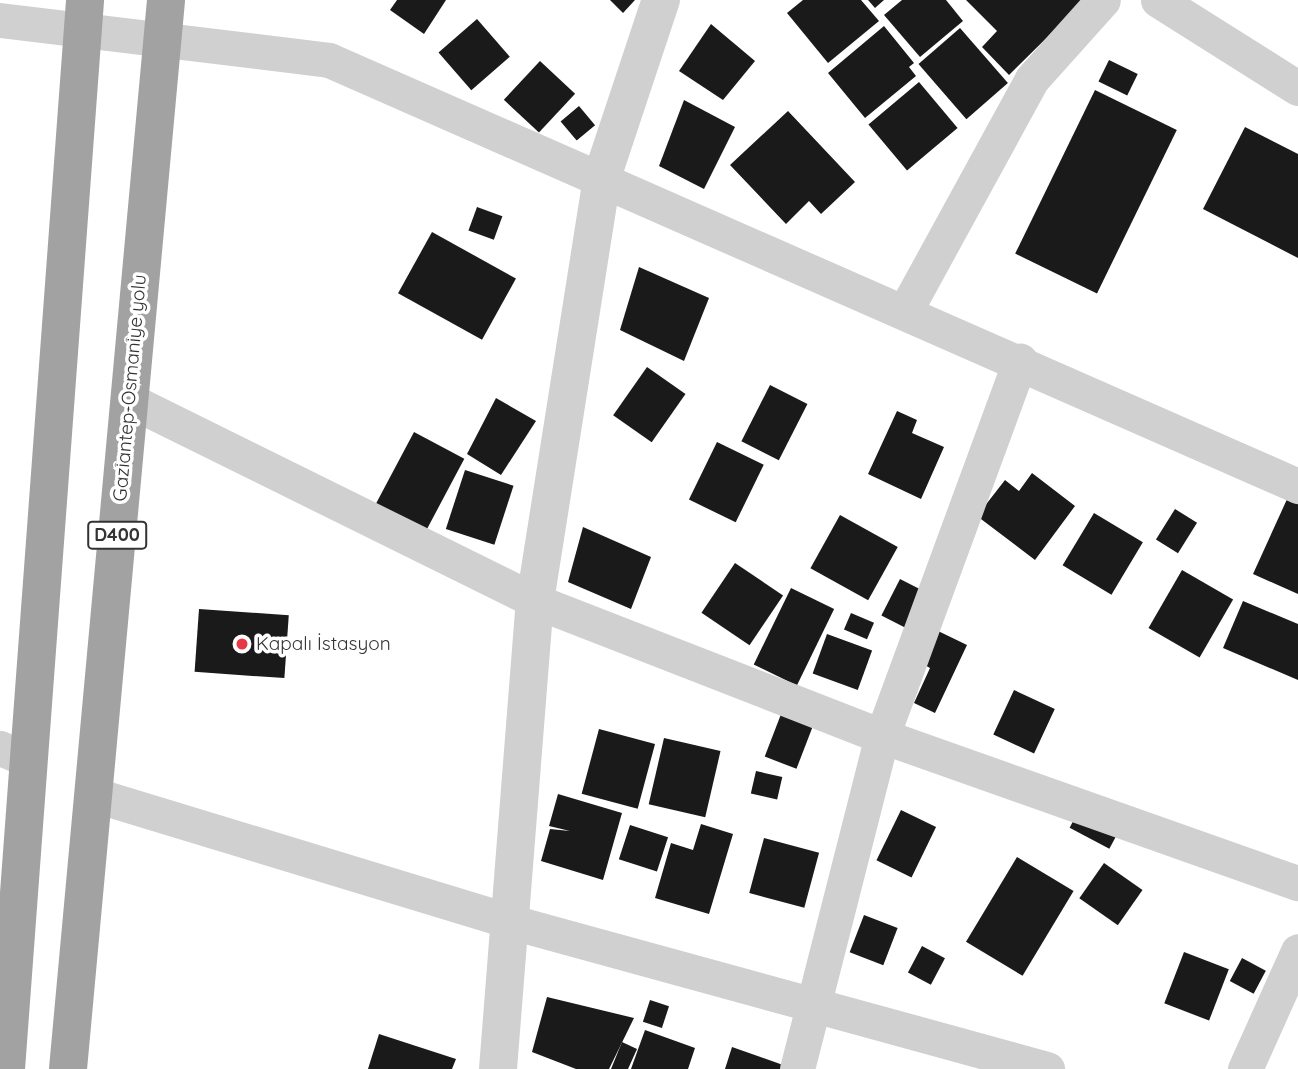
<!DOCTYPE html>
<meta charset="utf-8">
<style>
body{margin:0}
#map{position:relative;width:1298px;height:1069px;overflow:hidden;background:#fff;font-family:Quicksand,sans-serif}
div>[style]{position:absolute}
.building>*{inset:0;background:#1a1a1a;transform-origin:0 0}
.minor>*{height:35px;margin:-17.5px;padding:0 17.5px;transform-origin:17.5px;border-radius:17.5px;background:#d0d0d0}
.tertiary>*{height:38px;margin:-19px;padding:0 19px;transform-origin:19px;border-radius:19px;background:#d0d0d0}
.trunk>*{height:38px;margin:-19px;padding:0 19px;transform-origin:19px;border-radius:19px;background:#a2a2a2}
.dots>*{width:19px;height:19px;translate:-50% -50%;box-sizing:border-box;border:4px solid #fff;border-radius:50%}
span{translate:-50% -50%;white-space:nowrap;text-align:center;line-height:1.15;-webkit-text-stroke:7px #fff;paint-order:stroke}
.shield-label span{padding:2px 5px;background:#fff;border:2px solid;border-radius:5px;-webkit-text-stroke-width:0}
.shield-label{font-size:18px;color:#333;font-weight:700}
.street-label{font-size:19px;color:#333}
.poi-label{font-size:19px;color:#333}
.left{translate:0 -50%;text-align:left}
</style>
<div id="map">
<div class="building">
<i style="clip-path:polygon(397px 0,446px 0,424px 34px,390px 10px)"></i>
<i style="clip-path:polygon(610px 0,635px 0,623px 13px)"></i>
<i style="clip-path:polygon(803px 0,861px 0,879px 21px,828px 63px,787px 13px)"></i>
<i style="clip-path:polygon(868px 0,884px 0,875px 8px)"></i>
<i style="clip-path:polygon(902px 0,946px 0,963px 21px,920px 57px,884px 15px)"></i>
<i style="clip-path:polygon(966px 0,1085px 0,1009px 75px,982px 47px,997px 31px)"></i>
<i style="left:477px;top:19px;width:50px;height:51px;rotate:49deg"></i>
<i style="clip-path:polygon(711px 24px,755px 61px,723px 100px,679px 71px)"></i>
<i style="clip-path:polygon(884px 26px,914px 63px,909px 67px,916px 76px,865px 118px,828px 73px)"></i>
<i style="left:960px;top:28px;width:73px;height:55px;rotate:49deg"></i>
<i style="left:1109px;top:60px;width:32px;height:24px;rotate:26deg"></i>
<i style="left:540px;top:61px;width:48px;height:53px;rotate:43deg"></i>
<i style="left:919px;top:82px;width:60px;height:66px;rotate:50deg"></i>
<i style="left:1095px;top:90px;width:91px;height:182px;rotate:26deg"></i>
<i style="clip-path:polygon(684px 100px,735px 127px,704px 189px,659px 166px)"></i>
<i style="left:579px;top:106px;width:25px;height:24px;rotate:50deg"></i>
<i style="clip-path:polygon(788px 111px,855px 182px,821px 214px,809px 201px,786px 224px,730px 165px)"></i>
<i style="clip-path:polygon(1245px 127px,1298px 154px,1298px 258px,1203px 209px)"></i>
<i style="left:477px;top:207px;width:27px;height:25px;rotate:20deg"></i>
<i style="left:432px;top:232px;width:96px;height:70px;rotate:29deg"></i>
<i style="clip-path:polygon(639px 267px,709px 298px,684px 361px,620px 330px)"></i>
<i style="left:647px;top:367px;width:47px;height:59px;rotate:35deg"></i>
<i style="left:770px;top:385px;width:42px;height:63px;rotate:27deg"></i>
<i style="clip-path:polygon(496px 398px,536px 421px,501px 475px,467px 454px)"></i>
<i style="clip-path:polygon(897px 411px,917px 420px,912px 433px,944px 447px,921px 499px,868px 474px)"></i>
<i style="left:414px;top:432px;width:57px;height:84px;rotate:28deg"></i>
<i style="left:717px;top:442px;width:52px;height:64px;rotate:26deg"></i>
<i style="left:465px;top:470px;width:51px;height:62px;rotate:18deg"></i>
<i style="clip-path:polygon(1032px 473px,1075px 506px,1035px 560px,977px 516px,1005px 480px,1019px 491px)"></i>
<i style="clip-path:polygon(1288px 497px,1298px 501px,1298px 594px,1253px 574px)"></i>
<i style="left:1175px;top:509px;width:26px;height:36px;rotate:32deg"></i>
<i style="left:1094px;top:513px;width:57px;height:61px;rotate:31deg"></i>
<i style="left:840px;top:515px;width:66px;height:61px;rotate:29deg"></i>
<i style="clip-path:polygon(583px 527px,651px 557px,631px 609px,568px 582px)"></i>
<i style="left:735px;top:563px;width:58px;height:60px;rotate:34deg"></i>
<i style="left:1182px;top:570px;width:59px;height:67px;rotate:30deg"></i>
<i style="left:900px;top:579px;width:27px;height:41px;rotate:27deg"></i>
<i style="left:791px;top:588px;width:48px;height:85px;rotate:26deg"></i>
<i style="clip-path:polygon(1243px 601px,1298px 624px,1298px 680px,1223px 648px)"></i>
<i style="left:199px;top:609px;width:90px;height:63px;rotate:4deg"></i>
<i style="left:851px;top:613px;width:25px;height:18px;rotate:23deg"></i>
<i style="clip-path:polygon(936px 630px,967px 645px,935px 713px,914px 703px,930px 668px,921px 663px)"></i>
<i style="left:827px;top:634px;width:48px;height:42px;rotate:20deg"></i>
<i style="left:1014px;top:690px;width:45px;height:49px;rotate:25deg"></i>
<i style="left:783px;top:709px;width:34px;height:51px;rotate:21deg"></i>
<i style="left:599px;top:729px;width:58px;height:67px;rotate:15deg"></i>
<i style="left:664px;top:738px;width:58px;height:68px;rotate:13deg"></i>
<i style="left:756px;top:771px;width:27px;height:23px;rotate:13deg"></i>
<i style="clip-path:polygon(558px 794px,622px 813px,603px 880px,541px 861px,550px 829px,570px 831px,549px 826px)"></i>
<i style="left:901px;top:810px;width:39px;height:56px;rotate:26deg"></i>
<i style="left:1079px;top:810px;width:45px;height:20px;rotate:28deg"></i>
<i style="clip-path:polygon(701px 824px,733px 834px,709px 914px,655px 898px,671px 843px,693px 850px)"></i>
<i style="left:630px;top:825px;width:40px;height:36px;rotate:18deg"></i>
<i style="left:764px;top:838px;width:57px;height:57px;rotate:15deg"></i>
<i style="left:1017px;top:857px;width:66px;height:99px;rotate:31deg"></i>
<i style="left:1104px;top:863px;width:47px;height:43px;rotate:35deg"></i>
<i style="left:864px;top:915px;width:36px;height:40px;rotate:21deg"></i>
<i style="left:922px;top:946px;width:26px;height:30px;rotate:28deg"></i>
<i style="left:1184px;top:952px;width:48px;height:55px;rotate:21deg"></i>
<i style="left:1242px;top:958px;width:27px;height:26px;rotate:28deg"></i>
<i style="clip-path:polygon(547px 997px,634px 1018px,609px 1069px,576px 1069px,532px 1052px)"></i>
<i style="left:650px;top:1000px;width:20px;height:23px;rotate:18deg"></i>
<i style="clip-path:polygon(645px 1030px,695px 1048px,688px 1069px,631px 1069px)"></i>
<i style="clip-path:polygon(379px 1034px,456px 1059px,452px 1069px,368px 1069px)"></i>
<i style="clip-path:polygon(622px 1042px,637px 1049px,628px 1069px,611px 1069px)"></i>
<i style="clip-path:polygon(732px 1047px,783px 1065px,781px 1069px,725px 1069px)"></i>
</div>
<div class="minor">
<i style="left:1158px;top:0;width:165px;rotate:32.2deg"></i>
<i style="left:0;top:20px;width:331px;rotate:6.9deg"></i>
<i style="left:329px;top:60px;width:1059px;rotate:23.73deg"></i>
<i style="left:905px;top:311px;width:264px;rotate:-61.3deg"></i>
<i style="left:1032px;top:79px;width:106px;rotate:-48.1deg"></i>
<i style="left:129px;top:400px;width:453px;rotate:26.3deg"></i>
<i style="left:535px;top:601px;width:372px;rotate:21.3deg"></i>
<i style="left:882px;top:736px;width:441px;rotate:19.5deg"></i>
<i style="left:0;top:748px;width:30px;rotate:23deg"></i>
<i style="left:95px;top:795px;width:436px;rotate:16.9deg"></i>
<i style="left:512px;top:922px;width:555px;rotate:15.36deg"></i>
<i style="left:797px;top:1069px;width:344px;rotate:-75.7deg"></i>
<i style="left:882px;top:736px;width:400px;rotate:-69.8deg"></i>
<i style="left:1245px;top:1069px;width:129px;rotate:-65.8deg"></i>
</div>
<div class="tertiary">
<i style="left:498px;top:1069px;width:469px;rotate:-85.5deg"></i>
<i style="left:535px;top:601px;width:429px;rotate:-81deg"></i>
<i style="left:602px;top:177px;width:187px;rotate:-71.6deg"></i>
</div>
<div class="trunk">
<i style="left:6px;top:1069px;width:1072px;rotate:-85.77deg"></i>
<i style="left:68px;top:1069px;width:1073px;rotate:-84.76deg"></i>
</div>
<div class="dots">
<i style="left:242px;top:644px;background:#e63946"></i>
</div>
<div class="shield-label">
<span style="left:117px;top:535px">D400</span>
</div>
<div class="street-label">
<span style="left:130px;top:388px;rotate:-85deg">Gaziantep-Osmaniye yolu</span>
</div>
<div class="poi-label">
<span class="left" style="left:256px;top:644px">Kapalı İstasyon</span>
</div>
</div>
